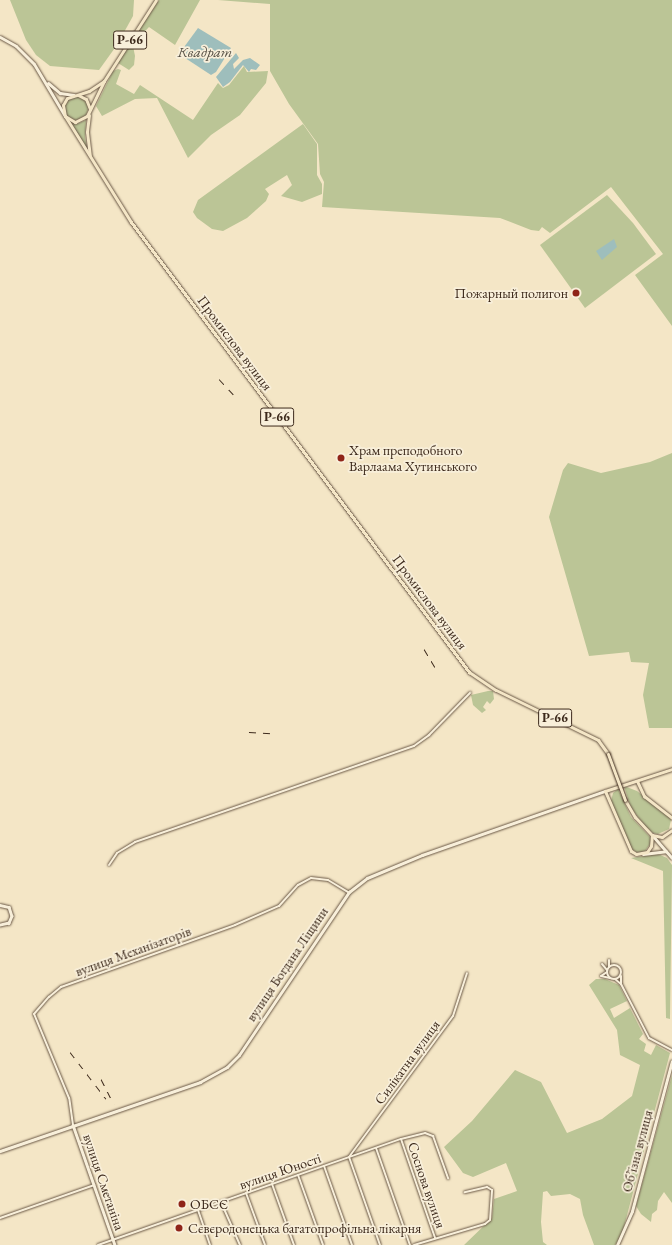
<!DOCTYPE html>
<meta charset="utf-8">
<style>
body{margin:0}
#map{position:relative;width:672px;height:1245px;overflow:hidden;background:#f4e6c6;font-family:"EB Garamond",serif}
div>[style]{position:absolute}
.green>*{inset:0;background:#bbc596}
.round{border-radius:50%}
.water>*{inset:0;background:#9ebebc}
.roads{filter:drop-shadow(0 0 1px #6a5846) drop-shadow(0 0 1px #6a5846)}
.minor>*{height:2px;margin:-1px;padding:0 1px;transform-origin:1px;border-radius:1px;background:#f8efda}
.minor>.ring{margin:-1px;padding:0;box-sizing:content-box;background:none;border:2px solid #f8efda;border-radius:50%}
.tertiary>*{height:2.5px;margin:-1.25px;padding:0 1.25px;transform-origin:1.25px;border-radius:1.25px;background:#f8efda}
.secondary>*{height:3px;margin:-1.5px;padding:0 1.5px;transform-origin:1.5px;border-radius:1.5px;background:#f8efda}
.primary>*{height:3px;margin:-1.5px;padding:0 1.5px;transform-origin:1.5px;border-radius:1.5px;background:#f4e6c6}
.rail>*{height:1px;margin-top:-0.5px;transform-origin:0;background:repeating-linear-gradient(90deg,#3c291b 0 7px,transparent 0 14px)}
.bridges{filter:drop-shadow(0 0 1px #3c291b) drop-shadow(0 0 1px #3c291b)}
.primary-bridge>*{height:3px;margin:-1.5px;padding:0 1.5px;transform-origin:1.5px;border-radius:1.5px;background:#f4e6c6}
.dots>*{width:11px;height:11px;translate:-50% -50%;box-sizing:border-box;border:2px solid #f8efda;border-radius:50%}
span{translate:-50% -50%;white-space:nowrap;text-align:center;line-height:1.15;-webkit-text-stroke:3.5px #f8efda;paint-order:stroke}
.shield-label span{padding:1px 3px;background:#f8efda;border:1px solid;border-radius:3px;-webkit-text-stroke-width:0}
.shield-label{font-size:13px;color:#3c291b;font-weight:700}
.poi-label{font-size:14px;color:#3c291b}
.right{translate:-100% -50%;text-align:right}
.left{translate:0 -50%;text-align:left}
.street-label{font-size:14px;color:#3c291b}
.water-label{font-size:15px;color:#544e43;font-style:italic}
</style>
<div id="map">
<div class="green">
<i style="clip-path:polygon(10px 0,134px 0,133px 16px,117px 45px,99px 70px,50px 66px,36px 55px,26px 40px)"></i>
<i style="clip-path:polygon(159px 0,200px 0,175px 45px,149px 27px,134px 43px,134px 38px)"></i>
<i style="clip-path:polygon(218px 0,672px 0,672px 326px,635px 275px,663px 254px,611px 187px,550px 233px,542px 227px,539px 231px,531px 230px,500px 218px,322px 207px,324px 182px,320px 174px,318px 144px,289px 104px,270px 71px,270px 4px)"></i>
<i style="clip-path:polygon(129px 44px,133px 46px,135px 56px,134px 65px,129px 70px,118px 63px)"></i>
<i style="clip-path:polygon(244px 66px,247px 72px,268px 71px,266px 83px,240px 115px,211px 135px,188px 158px,157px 98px,135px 99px,102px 116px,96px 106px,113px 71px,118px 69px,121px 70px,116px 84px,134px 94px,140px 85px,193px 120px,218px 83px,223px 88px,229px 85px)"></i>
<i class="round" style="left:64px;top:96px;width:24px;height:24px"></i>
<i style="clip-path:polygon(86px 120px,85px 137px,87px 148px,70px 122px,77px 124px)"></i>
<i style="clip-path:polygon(303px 124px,317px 144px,317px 175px,322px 184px,322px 194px,302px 202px,281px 196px,292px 185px,287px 175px,265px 189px,269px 194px,266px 201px,247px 218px,223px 231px,212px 229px,197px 218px,193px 212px,198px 200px)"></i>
<i style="clip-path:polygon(607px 195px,633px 223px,656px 254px,585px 308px,540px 245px)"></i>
<i style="clip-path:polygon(672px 453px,672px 728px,649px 728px,643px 695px,649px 663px,631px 662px,629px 652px,589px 656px,549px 517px,563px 470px,568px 463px,601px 473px,650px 462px)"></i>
<i style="clip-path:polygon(488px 691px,493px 691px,494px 699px,490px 704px,487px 701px,483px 707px,486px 710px,482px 713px,473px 705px,471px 695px)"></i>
<i style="clip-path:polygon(624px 786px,637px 791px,668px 816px,671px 820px,669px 829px,658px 834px,653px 833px,645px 826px,631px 808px)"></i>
<i style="clip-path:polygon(618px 789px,631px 817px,650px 837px,650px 844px,645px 851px,638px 853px,630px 848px,611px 801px,613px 793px)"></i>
<i style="clip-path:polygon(658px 854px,667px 858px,672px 865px,670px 1019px,666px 1018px,663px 871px,631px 858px)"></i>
<i style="clip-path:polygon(596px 979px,605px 979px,619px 985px,627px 1001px,610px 1009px,614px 1018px,630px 1008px,643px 1034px,639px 1039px,646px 1044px,644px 1051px,651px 1055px,656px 1045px,670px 1053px,622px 1234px,615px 1245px,594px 1245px,583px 1215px,580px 1199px,570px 1194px,551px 1196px,547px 1191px,543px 1192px,541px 1222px,543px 1242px,547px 1245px,464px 1245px,492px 1218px,494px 1199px,517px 1191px,506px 1163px,473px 1177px,463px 1173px,444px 1147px,472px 1121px,515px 1070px,541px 1082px,567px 1133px,602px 1119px,632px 1096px,640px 1065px,620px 1055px,617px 1030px,589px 985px)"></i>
<i style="clip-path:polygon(672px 1075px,672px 1203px,664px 1192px,658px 1201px,657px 1210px,652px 1214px,651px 1222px,641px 1214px,636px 1206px)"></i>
</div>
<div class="water">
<i style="clip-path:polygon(198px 28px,231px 48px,216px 72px,211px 75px,179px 54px)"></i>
<i style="clip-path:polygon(236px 53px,239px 58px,233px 64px,234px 69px,243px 60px,250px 58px,260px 65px,256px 70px,251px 69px,249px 72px,243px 65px,230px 82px,223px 87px,216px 77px)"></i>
<i style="clip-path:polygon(614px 239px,617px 247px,602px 260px,596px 251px)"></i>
</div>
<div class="roads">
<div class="minor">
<i style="left:109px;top:865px;width:14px;rotate:-56deg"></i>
<i style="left:117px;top:853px;width:21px;rotate:-31deg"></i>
<i style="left:135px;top:842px;width:295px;rotate:-19deg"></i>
<i style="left:414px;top:746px;width:19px;rotate:-36deg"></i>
<i style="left:429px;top:735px;width:59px;rotate:-45.7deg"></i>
<i style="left:609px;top:960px;width:7px;rotate:90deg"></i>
<i style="left:602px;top:964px;width:8px;rotate:50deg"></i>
<i class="ring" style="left:607px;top:965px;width:12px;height:12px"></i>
<i style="left:607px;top:972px;width:7px;rotate:146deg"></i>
<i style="left:601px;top:976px;width:9px;rotate:13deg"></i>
<i style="left:615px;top:979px;width:8px;rotate:40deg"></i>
<i style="left:621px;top:984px;width:8px;rotate:-90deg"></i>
<i style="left:621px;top:984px;width:61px;rotate:62.6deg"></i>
<i style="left:649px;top:1038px;width:26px;rotate:28deg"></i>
<i style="left:73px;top:1125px;width:27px;rotate:-98deg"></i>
<i style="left:69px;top:1098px;width:91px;rotate:-112.6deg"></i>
<i style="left:34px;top:1014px;width:23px;rotate:-49deg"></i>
<i style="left:49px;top:997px;width:16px;rotate:-40deg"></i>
<i style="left:61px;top:987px;width:185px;rotate:-19.6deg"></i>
<i style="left:235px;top:925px;width:48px;rotate:-23.4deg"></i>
<i style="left:279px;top:906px;width:28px;rotate:-48deg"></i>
<i style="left:298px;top:885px;width:15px;rotate:-28deg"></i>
<i style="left:311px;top:878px;width:17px;rotate:7deg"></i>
<i style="left:328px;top:880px;width:23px;rotate:31deg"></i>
<i style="left:401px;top:1139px;width:105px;rotate:71deg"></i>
<i style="left:376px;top:1148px;width:103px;rotate:70.7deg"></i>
<i style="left:324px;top:1166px;width:84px;rotate:70.5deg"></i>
<i style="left:298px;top:1175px;width:74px;rotate:70.3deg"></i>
<i style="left:272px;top:1184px;width:65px;rotate:70.2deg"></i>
<i style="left:246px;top:1193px;width:55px;rotate:69.9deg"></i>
<i style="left:221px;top:1202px;width:47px;rotate:66.2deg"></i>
<i style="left:198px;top:1210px;width:37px;rotate:71deg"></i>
<i style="left:0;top:1218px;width:100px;rotate:-19.3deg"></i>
<i style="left:98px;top:1245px;width:321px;rotate:-19.3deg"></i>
<i style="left:401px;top:1139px;width:25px;rotate:-14deg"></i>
<i style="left:425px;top:1133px;width:9px;rotate:21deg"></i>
<i style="left:433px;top:1136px;width:45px;rotate:70.3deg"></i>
<i style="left:380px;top:1245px;width:93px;rotate:-109.4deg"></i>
<i style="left:349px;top:1157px;width:175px;rotate:-53.6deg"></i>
<i style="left:453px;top:1016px;width:45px;rotate:-72deg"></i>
<i style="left:414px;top:1245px;width:74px;rotate:-16.5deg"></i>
<i style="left:485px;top:1224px;width:6px;rotate:-39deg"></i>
<i style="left:490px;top:1220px;width:30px;rotate:-86deg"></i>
<i style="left:492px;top:1190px;width:6px;rotate:-149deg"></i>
<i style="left:487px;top:1187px;width:23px;rotate:167deg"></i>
</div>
<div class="tertiary">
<i style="left:0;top:905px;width:9px;rotate:13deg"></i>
<i style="left:9px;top:907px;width:9px;rotate:72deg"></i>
<i style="left:12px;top:916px;width:8px;rotate:113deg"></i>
<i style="left:9px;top:923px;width:9px;rotate:167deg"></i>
<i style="left:73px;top:1125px;width:127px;rotate:70.7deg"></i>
</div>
<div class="secondary">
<i style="left:0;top:37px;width:18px;rotate:29deg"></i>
<i style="left:16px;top:46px;width:25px;rotate:45deg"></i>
<i style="left:34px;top:64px;width:61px;rotate:59.2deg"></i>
<i style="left:48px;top:83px;width:16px;rotate:40deg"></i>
<i style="left:60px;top:93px;width:14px;rotate:8deg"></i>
<i style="left:652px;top:835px;width:30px;rotate:49deg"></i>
<i style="left:643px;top:854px;width:23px;rotate:-7deg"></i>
<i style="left:0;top:1151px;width:212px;rotate:-19deg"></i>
<i style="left:200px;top:1082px;width:31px;rotate:-29deg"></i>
<i style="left:227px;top:1067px;width:17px;rotate:-45deg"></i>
<i style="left:239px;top:1055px;width:197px;rotate:-56deg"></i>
<i style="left:349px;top:892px;width:23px;rotate:-38deg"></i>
<i style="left:367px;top:878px;width:60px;rotate:-22.7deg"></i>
<i style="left:422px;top:855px;width:194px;rotate:-19.3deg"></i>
<i style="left:617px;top:1245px;width:37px;rotate:-66deg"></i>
<i style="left:632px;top:1211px;width:155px;rotate:-75.1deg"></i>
</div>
<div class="primary">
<i style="left:104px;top:81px;width:18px;rotate:146deg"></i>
<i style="left:89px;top:91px;width:23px;rotate:162deg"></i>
<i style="left:67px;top:98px;width:8px;rotate:120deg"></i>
<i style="left:63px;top:105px;width:11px;rotate:80deg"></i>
<i style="left:65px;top:116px;width:12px;rotate:31deg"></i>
<i style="left:75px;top:122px;width:13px;rotate:-27deg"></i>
<i style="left:87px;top:116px;width:39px;rotate:-64deg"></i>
<i style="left:104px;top:81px;width:96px;rotate:-57.3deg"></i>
<i style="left:78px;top:95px;width:9px;rotate:27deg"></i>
<i style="left:86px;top:99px;width:11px;rotate:68deg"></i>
<i style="left:89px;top:115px;width:17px;rotate:97deg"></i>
<i style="left:87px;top:132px;width:23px;rotate:83deg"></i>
<i style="left:65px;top:116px;width:125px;rotate:58.1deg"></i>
<i style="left:131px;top:222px;width:563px;rotate:53.09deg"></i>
<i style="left:469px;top:672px;width:32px;rotate:34deg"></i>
<i style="left:496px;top:690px;width:114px;rotate:26.1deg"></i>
<i style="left:598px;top:740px;width:17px;rotate:54deg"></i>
<i style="left:637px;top:781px;width:17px;rotate:65deg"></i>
<i style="left:644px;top:796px;width:36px;rotate:38deg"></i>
<i style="left:625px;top:800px;width:20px;rotate:60deg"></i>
<i style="left:635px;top:817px;width:25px;rotate:47deg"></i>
<i style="left:652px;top:835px;width:10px;rotate:11deg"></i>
<i style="left:662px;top:837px;width:12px;rotate:-35deg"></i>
<i style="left:652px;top:835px;width:11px;rotate:95deg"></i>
<i style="left:651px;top:846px;width:7px;rotate:124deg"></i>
<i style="left:647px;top:852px;width:11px;rotate:170deg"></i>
<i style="left:636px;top:854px;width:6px;rotate:-149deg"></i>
<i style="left:631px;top:851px;width:65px;rotate:-113.4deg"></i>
<i style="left:605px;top:791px;width:71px;rotate:-18.2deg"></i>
</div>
</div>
<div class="rail">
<i style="left:219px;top:379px;width:21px;rotate:47deg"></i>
<i style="left:424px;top:649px;width:21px;rotate:59deg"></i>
<i style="left:249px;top:732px;width:22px;rotate:3deg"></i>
<i style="left:70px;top:1052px;width:59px;rotate:52.5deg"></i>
<i style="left:101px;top:1079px;width:28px;rotate:63deg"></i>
</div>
<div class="bridges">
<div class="primary-bridge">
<i style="left:608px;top:754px;width:49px;rotate:69.7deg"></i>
</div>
</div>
<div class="dots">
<i style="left:576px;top:293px;background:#8f2418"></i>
<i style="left:341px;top:458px;background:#8f2418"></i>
<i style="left:182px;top:1204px;background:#8f2418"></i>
<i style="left:179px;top:1228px;background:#8f2418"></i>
</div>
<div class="shield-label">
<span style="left:130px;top:40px">Р-66</span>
<span style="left:277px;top:417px">Р-66</span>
<span style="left:555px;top:718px">Р-66</span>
</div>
<div class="poi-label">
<span class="right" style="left:568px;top:293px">Пожарный полигон</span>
<span class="left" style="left:349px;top:458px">Храм преподобного<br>Варлаама Хутинського</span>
<span class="left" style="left:190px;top:1204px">ОБСЄ</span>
<span class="left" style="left:188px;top:1228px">Сєвєродонецька багатопрофільна лікарня</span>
</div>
<div class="street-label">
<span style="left:235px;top:343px;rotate:53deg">Промислова вулиця</span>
<span style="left:430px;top:602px;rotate:53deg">Промислова вулиця</span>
<span style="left:133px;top:951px;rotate:-20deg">вулиця Механізаторів</span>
<span style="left:287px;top:964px;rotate:-56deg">вулиця Богдана Ліщини</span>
<span style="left:407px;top:1062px;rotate:-54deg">Силікатна вулиця</span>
<span style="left:637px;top:1151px;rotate:-75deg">Об’їзна вулиця</span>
<span style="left:280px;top:1171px;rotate:-19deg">вулиця Юності</span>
<span style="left:104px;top:1182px;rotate:71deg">вулиця Сметаніна</span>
<span style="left:427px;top:1185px;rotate:71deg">Соснова вулиця</span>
</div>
<div class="water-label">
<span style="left:205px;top:52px">Квадрат</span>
</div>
</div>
